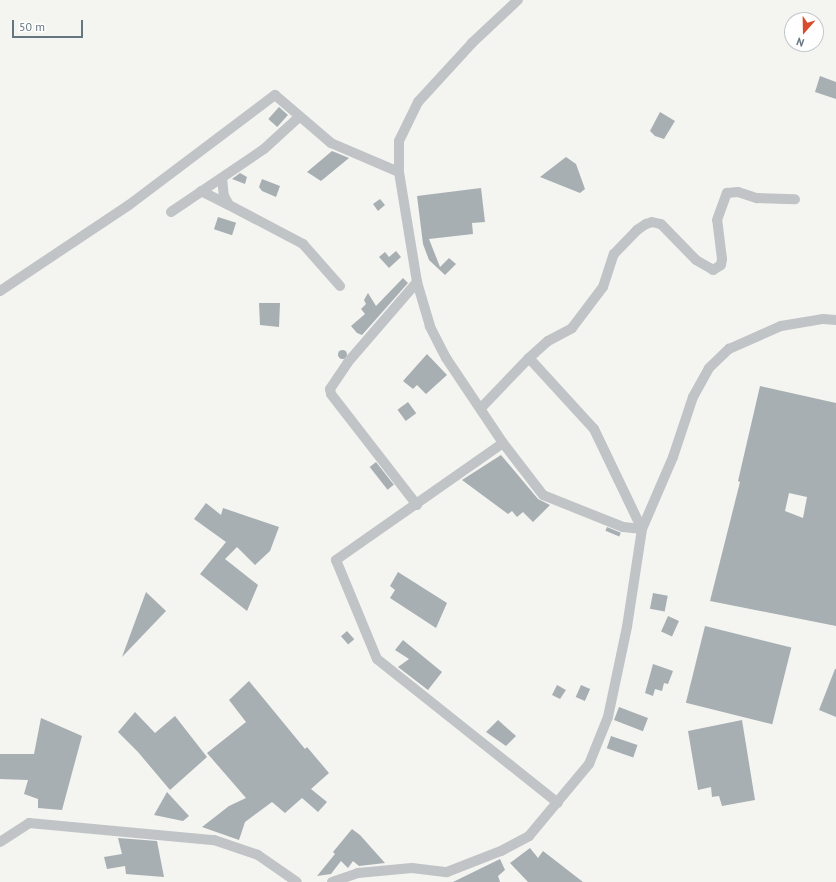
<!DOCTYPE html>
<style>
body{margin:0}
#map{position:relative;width:836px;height:882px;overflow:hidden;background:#f4f4f1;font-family:"PT Sans",sans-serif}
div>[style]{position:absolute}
.building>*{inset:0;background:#a7afb3;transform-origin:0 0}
.round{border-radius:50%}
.minor>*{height:10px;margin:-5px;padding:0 5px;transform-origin:5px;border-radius:5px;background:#c0c4c7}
span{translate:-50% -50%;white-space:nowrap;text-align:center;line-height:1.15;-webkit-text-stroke:4px #fff;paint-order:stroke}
.north{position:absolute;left:784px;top:12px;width:40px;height:40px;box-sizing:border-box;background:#fff;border:1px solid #c1c8cc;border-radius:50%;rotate:200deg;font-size:11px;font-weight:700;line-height:16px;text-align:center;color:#657680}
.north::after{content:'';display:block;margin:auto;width:14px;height:18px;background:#d84b2d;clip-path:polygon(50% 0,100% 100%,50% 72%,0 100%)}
.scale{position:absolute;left:12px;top:20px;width:71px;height:18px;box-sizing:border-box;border:2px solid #657680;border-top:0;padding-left:5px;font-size:12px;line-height:14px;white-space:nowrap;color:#657680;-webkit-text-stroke:3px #fff;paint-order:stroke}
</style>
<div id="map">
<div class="building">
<i style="clip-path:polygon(820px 76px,836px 82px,836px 99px,815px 92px)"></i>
<i style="left:279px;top:107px;width:12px;height:16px;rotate:42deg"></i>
<i style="clip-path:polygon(660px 112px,675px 121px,664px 139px,655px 136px,650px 131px)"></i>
<i style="clip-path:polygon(332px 151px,349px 158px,321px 181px,307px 172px)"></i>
<i style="clip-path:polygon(566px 157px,576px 164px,585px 189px,580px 193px,540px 177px)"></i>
<i style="clip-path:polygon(240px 173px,247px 177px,245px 184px,232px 179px)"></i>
<i style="clip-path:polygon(262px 179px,280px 186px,276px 197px,262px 191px,259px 187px)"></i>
<i style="clip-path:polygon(481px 188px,485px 222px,472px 223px,473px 234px,429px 239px,440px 267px,449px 258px,456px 264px,445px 275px,429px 260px,423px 244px,417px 196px)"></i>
<i style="clip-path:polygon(380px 199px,385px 205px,378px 211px,373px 204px)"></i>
<i style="left:218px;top:217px;width:19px;height:13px;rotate:18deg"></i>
<i style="clip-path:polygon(396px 251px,401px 257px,389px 268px,379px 257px,385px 252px,389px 257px)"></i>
<i style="clip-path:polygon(403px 278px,408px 283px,362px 335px,357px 333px,351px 326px,365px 314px,361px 309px,366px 304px,364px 300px,368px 293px,376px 306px)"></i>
<i style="clip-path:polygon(259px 303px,280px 303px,279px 327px,260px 325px)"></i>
<i class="round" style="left:337.5px;top:349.5px;width:9px;height:9px"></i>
<i style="clip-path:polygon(427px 354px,447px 375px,426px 394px,417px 385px,413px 389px,403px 381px)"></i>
<i style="clip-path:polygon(evenodd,760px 386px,836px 403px,836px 626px,710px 601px,740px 482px,738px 481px,760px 386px,789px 493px,807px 497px,803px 518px,785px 511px,789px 493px)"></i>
<i style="left:408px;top:402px;width:14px;height:13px;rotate:54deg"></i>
<i style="clip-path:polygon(501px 455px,538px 499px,550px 505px,533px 522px,523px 512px,517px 517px,512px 511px,508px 514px,462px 480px)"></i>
<i style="left:376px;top:462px;width:29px;height:8px;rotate:52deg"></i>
<i style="clip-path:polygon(206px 503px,221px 515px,223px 508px,279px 527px,270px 551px,255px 565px,237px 547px,225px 559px,258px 585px,247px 611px,200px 574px,226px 542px,194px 519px)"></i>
<i style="left:607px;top:527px;width:15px;height:4px;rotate:23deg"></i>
<i style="clip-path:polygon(398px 572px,447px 603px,436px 628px,390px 598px,395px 590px,390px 586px)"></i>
<i style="clip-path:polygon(146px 592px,166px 611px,122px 657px)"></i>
<i style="left:653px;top:593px;width:15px;height:16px;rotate:11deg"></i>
<i style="left:668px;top:616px;width:12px;height:17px;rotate:24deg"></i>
<i style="left:705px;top:626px;width:89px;height:79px;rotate:14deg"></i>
<i style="left:347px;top:631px;width:11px;height:8px;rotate:49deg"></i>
<i style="clip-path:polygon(403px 640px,442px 672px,428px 690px,398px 667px,409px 659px,395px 650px)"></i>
<i style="clip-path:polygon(653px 664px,673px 671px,668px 684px,664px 683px,662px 691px,655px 689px,653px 696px,645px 693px)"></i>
<i style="clip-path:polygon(835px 669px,836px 669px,836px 717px,819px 710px)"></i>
<i style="clip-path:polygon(249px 681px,305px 749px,307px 747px,329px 773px,311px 789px,327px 802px,318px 812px,302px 798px,285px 813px,272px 802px,245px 822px,239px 840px,202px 827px,229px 806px,246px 798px,207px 753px,246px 722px,229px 700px)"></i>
<i style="clip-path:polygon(557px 685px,566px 690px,560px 699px,552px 695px)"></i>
<i style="left:581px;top:685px;width:10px;height:13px;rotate:24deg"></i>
<i style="left:619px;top:707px;width:31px;height:14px;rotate:21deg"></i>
<i style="clip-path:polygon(135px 712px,155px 733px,175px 716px,207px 757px,170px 790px,138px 752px,118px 732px)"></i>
<i style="clip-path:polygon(41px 718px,82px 736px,62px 810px,38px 808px,38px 799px,24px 794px,28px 780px,0 779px,0 754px,34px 754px)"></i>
<i style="clip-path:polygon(498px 720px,516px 736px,506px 746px,486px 732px)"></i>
<i style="clip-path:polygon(742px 720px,755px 800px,722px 806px,719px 796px,712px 797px,711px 787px,698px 790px,688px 731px)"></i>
<i style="left:611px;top:736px;width:28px;height:13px;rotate:19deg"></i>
<i style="clip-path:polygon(167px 792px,189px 816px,183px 821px,154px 815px)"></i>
<i style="clip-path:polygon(352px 829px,360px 835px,385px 863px,359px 866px,353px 861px,348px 868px,341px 861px,331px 874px,317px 876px,335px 854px,333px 852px)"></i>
<i style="clip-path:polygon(118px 838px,157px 841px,164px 877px,126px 874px,125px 866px,107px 869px,104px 857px,122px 854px)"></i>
<i style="clip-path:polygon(530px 848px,538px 858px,543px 851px,583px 882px,528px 882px,510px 863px)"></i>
<i style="clip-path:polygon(500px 859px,505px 870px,498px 876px,500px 882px,453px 882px)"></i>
</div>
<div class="minor">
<i style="left:222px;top:178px;width:18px;rotate:84deg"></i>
<i style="left:224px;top:196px;width:10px;rotate:61deg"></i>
<i style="left:229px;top:205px;width:84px;rotate:27.8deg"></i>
<i style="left:303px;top:244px;width:56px;rotate:48.6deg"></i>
<i style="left:201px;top:191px;width:31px;rotate:27deg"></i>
<i style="left:171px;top:212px;width:112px;rotate:-34.1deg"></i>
<i style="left:264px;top:149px;width:47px;rotate:-42.4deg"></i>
<i style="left:0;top:291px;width:155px;rotate:-33.7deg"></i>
<i style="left:129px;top:205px;width:183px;rotate:-37deg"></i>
<i style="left:275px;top:95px;width:74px;rotate:40.6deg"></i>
<i style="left:331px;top:143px;width:74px;rotate:23.1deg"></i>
<i style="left:529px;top:358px;width:25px;rotate:-42deg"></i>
<i style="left:548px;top:341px;width:27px;rotate:-28deg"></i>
<i style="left:572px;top:328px;width:51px;rotate:-52.9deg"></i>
<i style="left:603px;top:287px;width:35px;rotate:-72deg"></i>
<i style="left:614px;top:254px;width:33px;rotate:-46deg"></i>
<i style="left:637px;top:230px;width:11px;rotate:-34deg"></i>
<i style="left:646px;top:224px;width:6px;rotate:-18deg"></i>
<i style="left:652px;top:222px;width:9px;rotate:13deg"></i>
<i style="left:661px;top:224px;width:50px;rotate:45.8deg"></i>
<i style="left:696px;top:260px;width:20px;rotate:30deg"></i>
<i style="left:713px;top:270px;width:9px;rotate:-32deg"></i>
<i style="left:721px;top:265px;width:6px;rotate:-81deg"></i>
<i style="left:722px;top:259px;width:39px;rotate:-97deg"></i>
<i style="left:717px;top:220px;width:29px;rotate:-70deg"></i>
<i style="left:727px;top:193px;width:11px;rotate:-5deg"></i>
<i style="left:738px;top:192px;width:20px;rotate:18deg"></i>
<i style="left:757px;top:198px;width:38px;rotate:2deg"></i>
<i style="left:481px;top:408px;width:69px;rotate:-46.2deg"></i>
<i style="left:529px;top:358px;width:96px;rotate:47.5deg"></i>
<i style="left:594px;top:429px;width:111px;rotate:64.4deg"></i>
<i style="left:642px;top:529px;width:19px;rotate:-174deg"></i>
<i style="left:623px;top:527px;width:86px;rotate:-158.2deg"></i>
<i style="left:543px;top:495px;width:66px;rotate:-127.6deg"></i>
<i style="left:503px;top:443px;width:102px;rotate:-123.8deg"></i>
<i style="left:446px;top:358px;width:36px;rotate:-117deg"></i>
<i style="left:430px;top:326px;width:46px;rotate:-106.5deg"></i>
<i style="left:417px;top:282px;width:111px;rotate:-99.3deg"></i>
<i style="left:399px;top:172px;width:31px;rotate:-90deg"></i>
<i style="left:399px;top:141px;width:43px;rotate:-64deg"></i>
<i style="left:418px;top:102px;width:80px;rotate:-47.5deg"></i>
<i style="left:472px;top:43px;width:63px;rotate:-43.1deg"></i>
<i style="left:503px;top:443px;width:204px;rotate:145deg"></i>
<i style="left:336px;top:560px;width:107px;rotate:67.5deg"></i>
<i style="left:377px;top:659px;width:231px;rotate:38.5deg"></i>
<i style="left:417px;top:505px;width:140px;rotate:-127.8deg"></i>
<i style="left:331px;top:394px;width:5px;rotate:-101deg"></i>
<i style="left:330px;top:389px;width:32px;rotate:-56deg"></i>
<i style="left:348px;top:362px;width:106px;rotate:-49.2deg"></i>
<i style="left:0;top:842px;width:35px;rotate:-33deg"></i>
<i style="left:29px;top:823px;width:186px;rotate:5.3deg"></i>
<i style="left:214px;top:840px;width:46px;rotate:18.8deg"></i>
<i style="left:258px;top:855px;width:47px;rotate:34.7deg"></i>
<i style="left:332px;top:882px;width:28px;rotate:-19deg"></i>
<i style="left:358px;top:873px;width:54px;rotate:-5.3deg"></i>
<i style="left:412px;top:868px;width:35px;rotate:7deg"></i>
<i style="left:447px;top:872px;width:58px;rotate:-21.3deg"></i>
<i style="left:501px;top:851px;width:32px;rotate:-28deg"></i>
<i style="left:529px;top:836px;width:94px;rotate:-50.2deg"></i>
<i style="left:589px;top:764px;width:51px;rotate:-68deg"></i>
<i style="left:608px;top:717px;width:92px;rotate:-78.1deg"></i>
<i style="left:627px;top:627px;width:99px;rotate:-81.3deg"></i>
<i style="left:642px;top:529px;width:78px;rotate:-66.7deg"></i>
<i style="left:673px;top:457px;width:63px;rotate:-71.6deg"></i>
<i style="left:693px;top:397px;width:33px;rotate:-61deg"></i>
<i style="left:709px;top:368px;width:28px;rotate:-44deg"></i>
<i style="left:729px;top:349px;width:57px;rotate:-23.9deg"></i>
<i style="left:781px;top:326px;width:43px;rotate:-9.5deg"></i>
<i style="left:823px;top:319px;width:13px;rotate:4deg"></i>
</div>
<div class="north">N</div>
<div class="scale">50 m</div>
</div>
